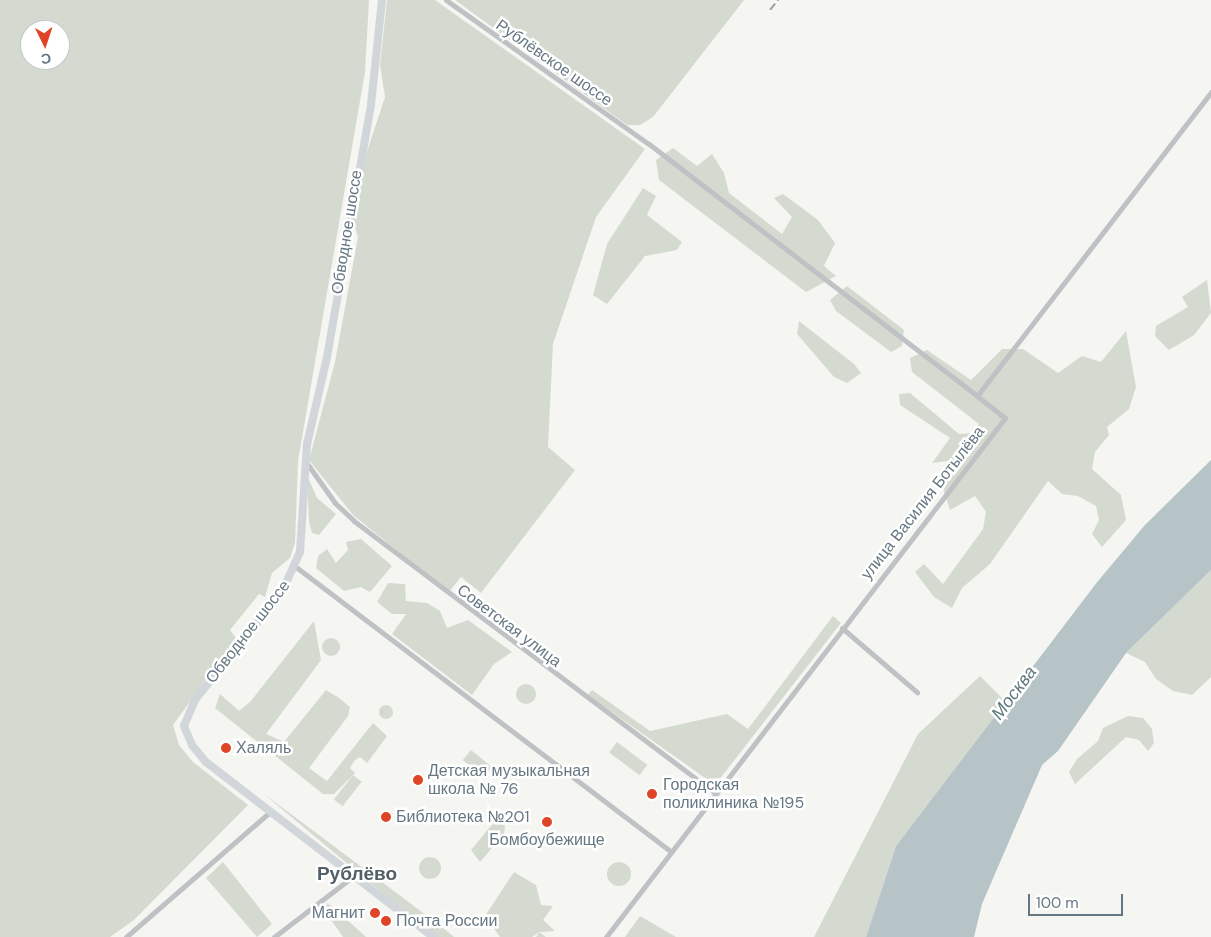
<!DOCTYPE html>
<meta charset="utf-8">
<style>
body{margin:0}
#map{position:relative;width:1211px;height:937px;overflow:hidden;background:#f5f5f1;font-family:"DM Sans",sans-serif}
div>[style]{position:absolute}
.green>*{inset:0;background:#d5dad0;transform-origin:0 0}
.round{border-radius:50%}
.water>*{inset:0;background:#b6c4c7}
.street>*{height:5px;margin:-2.5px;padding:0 2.5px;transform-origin:2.5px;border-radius:2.5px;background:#bec2c5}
.secondary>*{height:8px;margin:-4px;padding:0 4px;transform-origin:4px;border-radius:4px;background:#d1d6da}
.rail>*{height:2px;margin-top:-1px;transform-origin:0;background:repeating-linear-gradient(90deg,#9fa6ab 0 8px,transparent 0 12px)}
.dots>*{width:14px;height:14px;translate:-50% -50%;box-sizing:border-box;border:2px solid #fff;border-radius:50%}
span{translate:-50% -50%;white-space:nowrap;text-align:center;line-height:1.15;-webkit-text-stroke:5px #fff;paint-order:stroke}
.street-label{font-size:16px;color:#657782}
.poi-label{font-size:16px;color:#657782}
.left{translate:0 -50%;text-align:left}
.right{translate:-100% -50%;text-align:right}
.water-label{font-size:18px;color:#60797f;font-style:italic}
.quarter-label{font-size:19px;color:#525f67;font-weight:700}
.north{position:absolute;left:20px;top:20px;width:50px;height:50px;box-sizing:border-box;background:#fff;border:1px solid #c1c9cd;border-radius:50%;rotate:176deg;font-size:14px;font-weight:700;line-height:20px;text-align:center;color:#657782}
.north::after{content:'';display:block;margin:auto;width:18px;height:22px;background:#df4427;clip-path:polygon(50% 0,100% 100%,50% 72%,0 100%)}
.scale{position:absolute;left:1028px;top:894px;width:95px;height:22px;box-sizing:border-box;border:2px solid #657782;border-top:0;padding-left:6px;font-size:15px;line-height:18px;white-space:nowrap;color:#657782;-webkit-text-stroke:4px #fff;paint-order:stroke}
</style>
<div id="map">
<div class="green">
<i style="clip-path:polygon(evenodd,0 0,369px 0,365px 72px,298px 461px,295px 543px,290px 558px,272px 573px,265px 597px,259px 594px,230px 630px,236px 638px,173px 725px,179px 745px,193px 762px,248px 805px,134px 920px,110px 937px,0 937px,0 0,30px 30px,60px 30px,60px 60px,30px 60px,30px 30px)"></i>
<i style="clip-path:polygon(387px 0,435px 0,645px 149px,596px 217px,553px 344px,548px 447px,575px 470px,481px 593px,461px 577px,449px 592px,353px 515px,309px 460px,335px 362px,358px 237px,354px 222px,360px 200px,358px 179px,385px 97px,380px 65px)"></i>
<i style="clip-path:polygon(455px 0,744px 0,653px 117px,640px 125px,627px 125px)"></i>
<i style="clip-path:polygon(673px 148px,697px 166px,712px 154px,724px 173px,729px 193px,782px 234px,792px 217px,774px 198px,783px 194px,818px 220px,835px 243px,824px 266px,836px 276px,806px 292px,659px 180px,656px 160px)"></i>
<i style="clip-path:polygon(643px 188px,656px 196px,647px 215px,682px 242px,677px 250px,645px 256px,607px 304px,593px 295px,607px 244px)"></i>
<i style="clip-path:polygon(1207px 280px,1211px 313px,1194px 335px,1169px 350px,1155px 336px,1156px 326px,1188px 307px,1182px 297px)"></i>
<i style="clip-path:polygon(847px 286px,904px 330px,902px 346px,891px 352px,836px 311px,830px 300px)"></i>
<i style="clip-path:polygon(799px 321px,854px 364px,861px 373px,847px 383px,834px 377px,797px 334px)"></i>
<i style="clip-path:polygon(1126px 331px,1136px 387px,1129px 409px,1107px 427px,1109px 435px,1095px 452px,1092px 469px,1121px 495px,1126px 520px,1102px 547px,1092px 534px,1099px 520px,1096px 506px,1078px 496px,1062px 494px,1048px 481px,990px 564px,962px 588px,952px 608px,934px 597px,915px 572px,924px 564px,943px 584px,983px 529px,986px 512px,975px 496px,950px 510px,940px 479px,957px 460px,932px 463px,950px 438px,900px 405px,899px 394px,910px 393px,959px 434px,972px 433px,979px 424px,912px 372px,910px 358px,927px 350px,971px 380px,1002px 349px,1023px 349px,1058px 373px,1082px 356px,1101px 362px)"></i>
<i style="clip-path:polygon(307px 475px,317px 498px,336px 514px,319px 535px,312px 533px,309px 522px)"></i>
<i style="clip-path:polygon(361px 539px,392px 566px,370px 592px,361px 587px,344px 591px,316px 568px,318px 556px,327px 549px,336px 563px,348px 550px,346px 542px)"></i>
<i style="clip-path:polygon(1211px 570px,1211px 677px,1192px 695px,1173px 691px,1156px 679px,1145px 662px,1126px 653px)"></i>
<i style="clip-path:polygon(388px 583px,405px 584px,406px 601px,427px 603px,440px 611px,447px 628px,468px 620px,512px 652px,494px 664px,472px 695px,392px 634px,406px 614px,392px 614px,377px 602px)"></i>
<i style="clip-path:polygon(833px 616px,841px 623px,715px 785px,588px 695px,592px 690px,650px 731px,727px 714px,748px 729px)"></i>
<i style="clip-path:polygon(314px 621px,321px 660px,266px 734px,284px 742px,326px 690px,339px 698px,350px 707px,348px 716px,309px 768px,327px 781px,373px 723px,387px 736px,367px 763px,360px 757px,355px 760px,350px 768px,355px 773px,334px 794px,323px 794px,215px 708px,220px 694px,239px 711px,250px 702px)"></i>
<i class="round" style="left:322px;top:638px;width:18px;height:18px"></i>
<i style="clip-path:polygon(980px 676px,1006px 702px,896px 846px,866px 937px,814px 937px,918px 734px)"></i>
<i class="round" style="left:516px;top:684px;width:20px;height:20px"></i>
<i class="round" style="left:379px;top:705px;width:14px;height:14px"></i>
<i style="clip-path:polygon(1128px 716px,1143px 718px,1152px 729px,1154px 743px,1148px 751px,1139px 740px,1126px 737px,1075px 784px,1069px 772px,1077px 759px,1098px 741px,1103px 728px)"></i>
<i style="left:617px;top:742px;width:38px;height:13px;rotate:37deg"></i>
<i style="left:471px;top:750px;width:27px;height:13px;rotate:39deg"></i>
<i style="left:353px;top:775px;width:11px;height:31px;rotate:38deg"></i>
<i style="clip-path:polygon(264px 794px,442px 927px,454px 937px,435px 937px)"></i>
<i style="clip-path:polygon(495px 821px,505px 825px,504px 834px,480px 862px,471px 850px)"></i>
<i class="round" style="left:419px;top:857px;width:22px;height:22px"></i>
<i style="clip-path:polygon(223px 862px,272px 924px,257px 937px,206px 878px)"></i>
<i class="round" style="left:607px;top:862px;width:24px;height:24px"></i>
<i style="clip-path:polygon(514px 872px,536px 885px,541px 905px,553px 906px,543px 920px,555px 931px,539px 932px,546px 937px,536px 937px,539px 932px,532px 937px,500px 937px,485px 916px)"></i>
<i style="clip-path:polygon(327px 903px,333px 907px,366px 937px,343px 937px,325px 911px)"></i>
<i style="clip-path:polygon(640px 916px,676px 937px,625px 937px)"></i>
</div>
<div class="water">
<i style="clip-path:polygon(1211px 460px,1211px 570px,1126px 653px,1058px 751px,1042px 765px,982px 904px,974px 937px,866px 937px,896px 846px,1098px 581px,1145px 525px)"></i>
</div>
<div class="street">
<i style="left:446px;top:0;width:249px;rotate:35.4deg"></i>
<i style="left:649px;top:144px;width:414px;rotate:37.5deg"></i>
<i style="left:306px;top:462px;width:50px;rotate:54.7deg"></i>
<i style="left:335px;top:503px;width:26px;rotate:43deg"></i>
<i style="left:354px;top:521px;width:453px;rotate:37deg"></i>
<i style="left:296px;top:567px;width:471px;rotate:37.2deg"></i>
<i style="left:842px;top:628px;width:99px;rotate:40.5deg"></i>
<i style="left:126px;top:937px;width:192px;rotate:-41deg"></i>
<i style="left:274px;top:937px;width:103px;rotate:-37.5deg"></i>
<i style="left:606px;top:937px;width:655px;rotate:-52.45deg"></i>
<i style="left:1005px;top:418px;width:36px;rotate:-142deg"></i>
<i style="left:977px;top:396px;width:384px;rotate:-52.4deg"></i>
</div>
<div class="secondary">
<i style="left:382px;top:0;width:106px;rotate:96deg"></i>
<i style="left:371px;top:105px;width:256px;rotate:99.9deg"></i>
<i style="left:327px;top:357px;width:89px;rotate:102.9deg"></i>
<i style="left:307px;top:444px;width:108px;rotate:93.7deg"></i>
<i style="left:300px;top:552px;width:46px;rotate:114.3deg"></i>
<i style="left:281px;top:594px;width:136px;rotate:129.1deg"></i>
<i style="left:195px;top:700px;width:28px;rotate:113deg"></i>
<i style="left:184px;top:726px;width:21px;rotate:67deg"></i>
<i style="left:192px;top:745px;width:22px;rotate:51deg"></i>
<i style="left:206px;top:762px;width:287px;rotate:37.6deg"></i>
</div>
<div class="rail">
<i style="left:770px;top:10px;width:13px;rotate:-51deg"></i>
</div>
<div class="dots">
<i style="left:226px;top:748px;background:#df4427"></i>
<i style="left:418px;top:780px;background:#df4427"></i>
<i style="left:652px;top:794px;background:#df4427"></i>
<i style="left:386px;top:817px;background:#df4427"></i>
<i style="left:547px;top:822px;background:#df4427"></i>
<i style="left:375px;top:913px;background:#df4427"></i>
<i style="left:386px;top:921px;background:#df4427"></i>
</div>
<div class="street-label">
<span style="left:554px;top:63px;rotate:35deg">Рублёвское шоссе</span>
<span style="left:347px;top:232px;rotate:-81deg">Обводное шоссе</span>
<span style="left:923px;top:503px;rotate:-52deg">улица Василия Ботылёва</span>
<span style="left:509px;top:626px;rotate:37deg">Советская улица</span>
<span style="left:248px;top:632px;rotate:-52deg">Обводное шоссе</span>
</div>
<div class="poi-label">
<span class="left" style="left:236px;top:748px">Халяль</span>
<span class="left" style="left:428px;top:780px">Детская музыкальная<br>школа № 76</span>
<span class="left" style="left:663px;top:794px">Городская<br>поликлиника №195</span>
<span class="left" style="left:396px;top:817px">Библиотека №201</span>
<span style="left:547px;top:840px">Бомбоубежище</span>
<span class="right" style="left:365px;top:913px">Магнит</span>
<span class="left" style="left:396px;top:921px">Почта России</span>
</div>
<div class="water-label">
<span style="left:1014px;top:693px;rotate:-53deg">Москва</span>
</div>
<div class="quarter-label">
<span style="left:357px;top:874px">Рублёво</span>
</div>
<div class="north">С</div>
<div class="scale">100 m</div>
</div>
